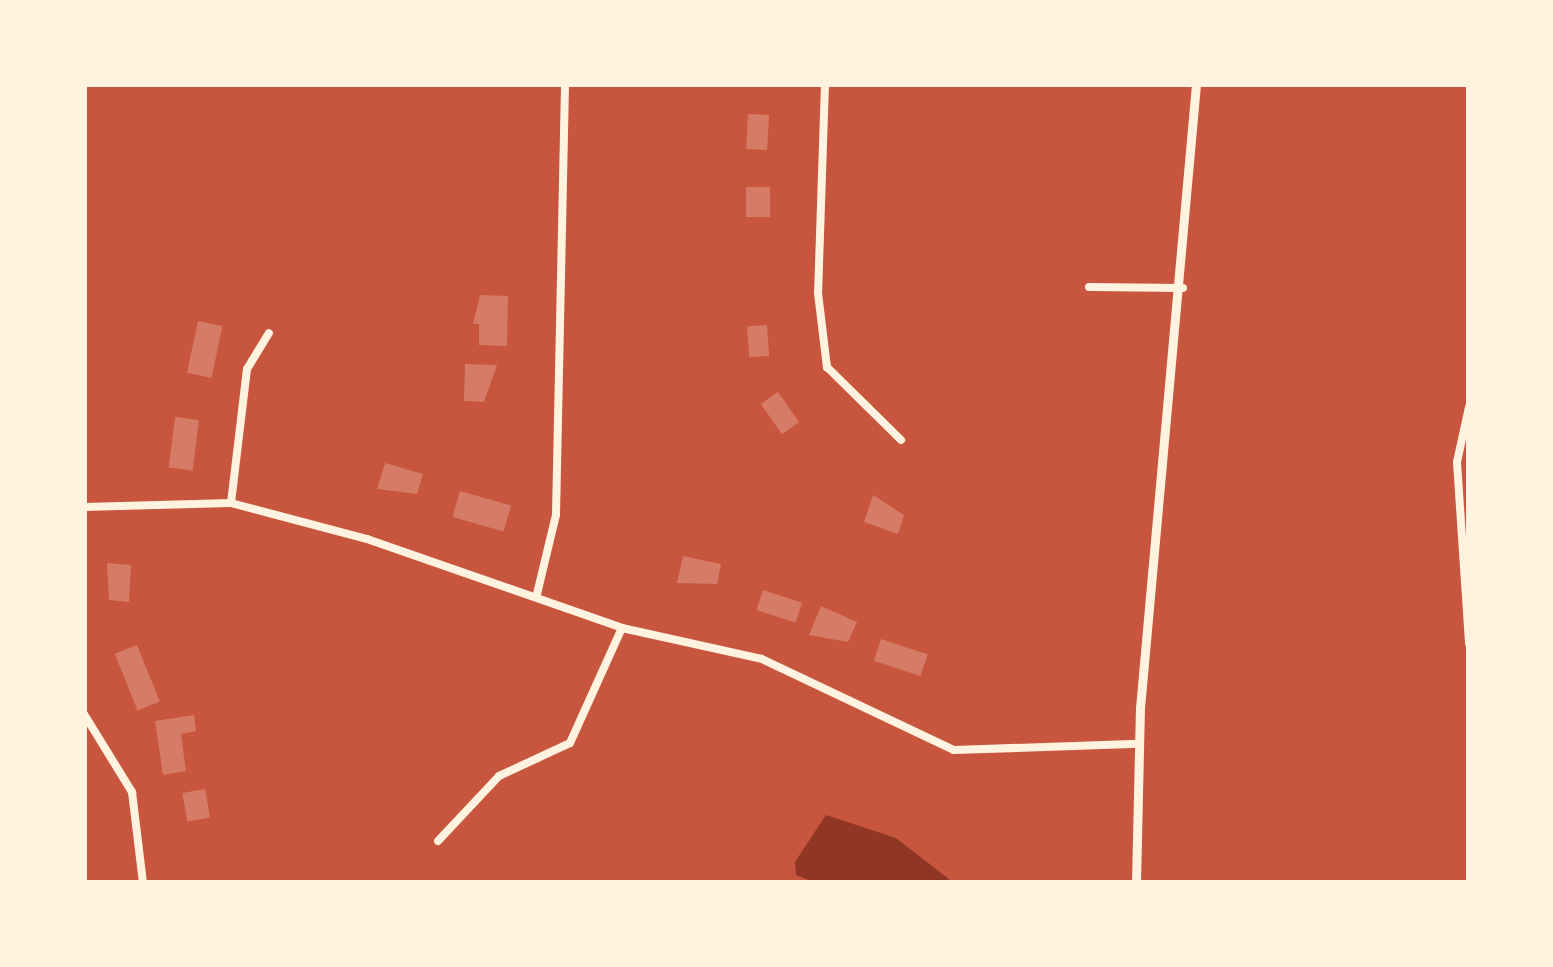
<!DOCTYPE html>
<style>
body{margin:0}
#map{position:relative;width:1553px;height:967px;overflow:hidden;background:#c8553d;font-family:"DM Sans",sans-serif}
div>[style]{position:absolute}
.water>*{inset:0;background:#8f3625}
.building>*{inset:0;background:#d67c66;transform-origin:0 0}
.minor>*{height:8px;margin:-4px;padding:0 4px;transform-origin:4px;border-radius:4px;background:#fff3e0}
.tertiary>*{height:9px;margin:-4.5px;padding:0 4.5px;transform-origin:4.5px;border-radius:4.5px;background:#fff3e0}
span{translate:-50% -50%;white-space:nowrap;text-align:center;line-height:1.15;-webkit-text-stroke:10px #fff3e0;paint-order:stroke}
.frame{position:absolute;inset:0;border:87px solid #fff3e0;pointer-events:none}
</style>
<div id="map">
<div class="water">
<i style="clip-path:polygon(826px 815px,896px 838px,954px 883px,816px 883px,796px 875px,795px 862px)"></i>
</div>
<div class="building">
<i style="left:748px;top:114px;width:21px;height:35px;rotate:3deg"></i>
<i style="left:770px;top:187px;width:30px;height:24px;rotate:90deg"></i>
<i style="clip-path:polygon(480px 295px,508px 296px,507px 346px,479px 345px,479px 324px,473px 324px)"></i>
<i style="left:198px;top:321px;width:25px;height:53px;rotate:12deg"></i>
<i style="left:767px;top:325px;width:31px;height:20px;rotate:86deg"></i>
<i style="clip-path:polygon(465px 364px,497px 365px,484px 402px,464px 401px)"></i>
<i style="left:778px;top:392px;width:37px;height:21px;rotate:55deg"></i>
<i style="left:175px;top:417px;width:24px;height:51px;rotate:7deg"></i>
<i style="clip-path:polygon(385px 463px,423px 474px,417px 494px,377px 489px)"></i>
<i style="left:460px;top:491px;width:53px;height:27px;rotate:16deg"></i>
<i style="clip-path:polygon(873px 495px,904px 515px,898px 534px,864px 522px)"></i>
<i style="clip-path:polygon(683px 556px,721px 564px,717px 584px,677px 583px)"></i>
<i style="clip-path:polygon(107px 563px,131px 565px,129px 602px,109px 600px)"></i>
<i style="left:763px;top:590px;width:41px;height:21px;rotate:18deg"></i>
<i style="clip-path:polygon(821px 606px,857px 622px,848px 642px,809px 635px)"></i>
<i style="left:881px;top:639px;width:49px;height:23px;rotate:18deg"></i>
<i style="left:137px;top:645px;width:61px;height:24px;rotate:68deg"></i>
<i style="clip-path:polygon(194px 715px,196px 731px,181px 734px,186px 771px,163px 775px,155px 721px)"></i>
<i style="left:205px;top:789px;width:29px;height:23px;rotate:80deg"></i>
</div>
<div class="minor">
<i style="left:825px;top:84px;width:209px;rotate:91.9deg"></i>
<i style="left:818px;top:293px;width:75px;rotate:83.1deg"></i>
<i style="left:827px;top:367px;width:104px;rotate:44.6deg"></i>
<i style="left:1089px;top:287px;width:94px;rotate:0.6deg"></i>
<i style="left:1469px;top:407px;width:56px;rotate:102.3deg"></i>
<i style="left:1457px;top:462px;width:182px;rotate:86.2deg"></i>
<i style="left:231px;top:503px;width:135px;rotate:-83.2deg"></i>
<i style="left:247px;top:369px;width:42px;rotate:-58.6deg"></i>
<i style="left:84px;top:507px;width:147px;rotate:-1.6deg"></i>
<i style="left:231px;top:503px;width:141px;rotate:14.8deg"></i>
<i style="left:367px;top:539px;width:270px;rotate:19.2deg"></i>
<i style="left:622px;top:628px;width:143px;rotate:12.5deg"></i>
<i style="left:762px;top:659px;width:212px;rotate:25.4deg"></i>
<i style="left:954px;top:750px;width:185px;rotate:-1.9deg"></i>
<i style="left:537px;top:594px;width:81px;rotate:-76.5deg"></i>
<i style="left:556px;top:515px;width:431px;rotate:-88.8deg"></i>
<i style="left:84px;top:714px;width:92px;rotate:58.4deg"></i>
<i style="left:132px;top:792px;width:92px;rotate:83.1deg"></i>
<i style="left:438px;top:841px;width:89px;rotate:-46.8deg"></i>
<i style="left:499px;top:776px;width:78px;rotate:-24.9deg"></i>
<i style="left:570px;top:743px;width:126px;rotate:-65.7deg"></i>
</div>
<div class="tertiary">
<i style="left:1136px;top:883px;width:175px;rotate:-88.7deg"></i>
<i style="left:1140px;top:708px;width:627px;rotate:-84.87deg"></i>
</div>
<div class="frame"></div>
</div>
